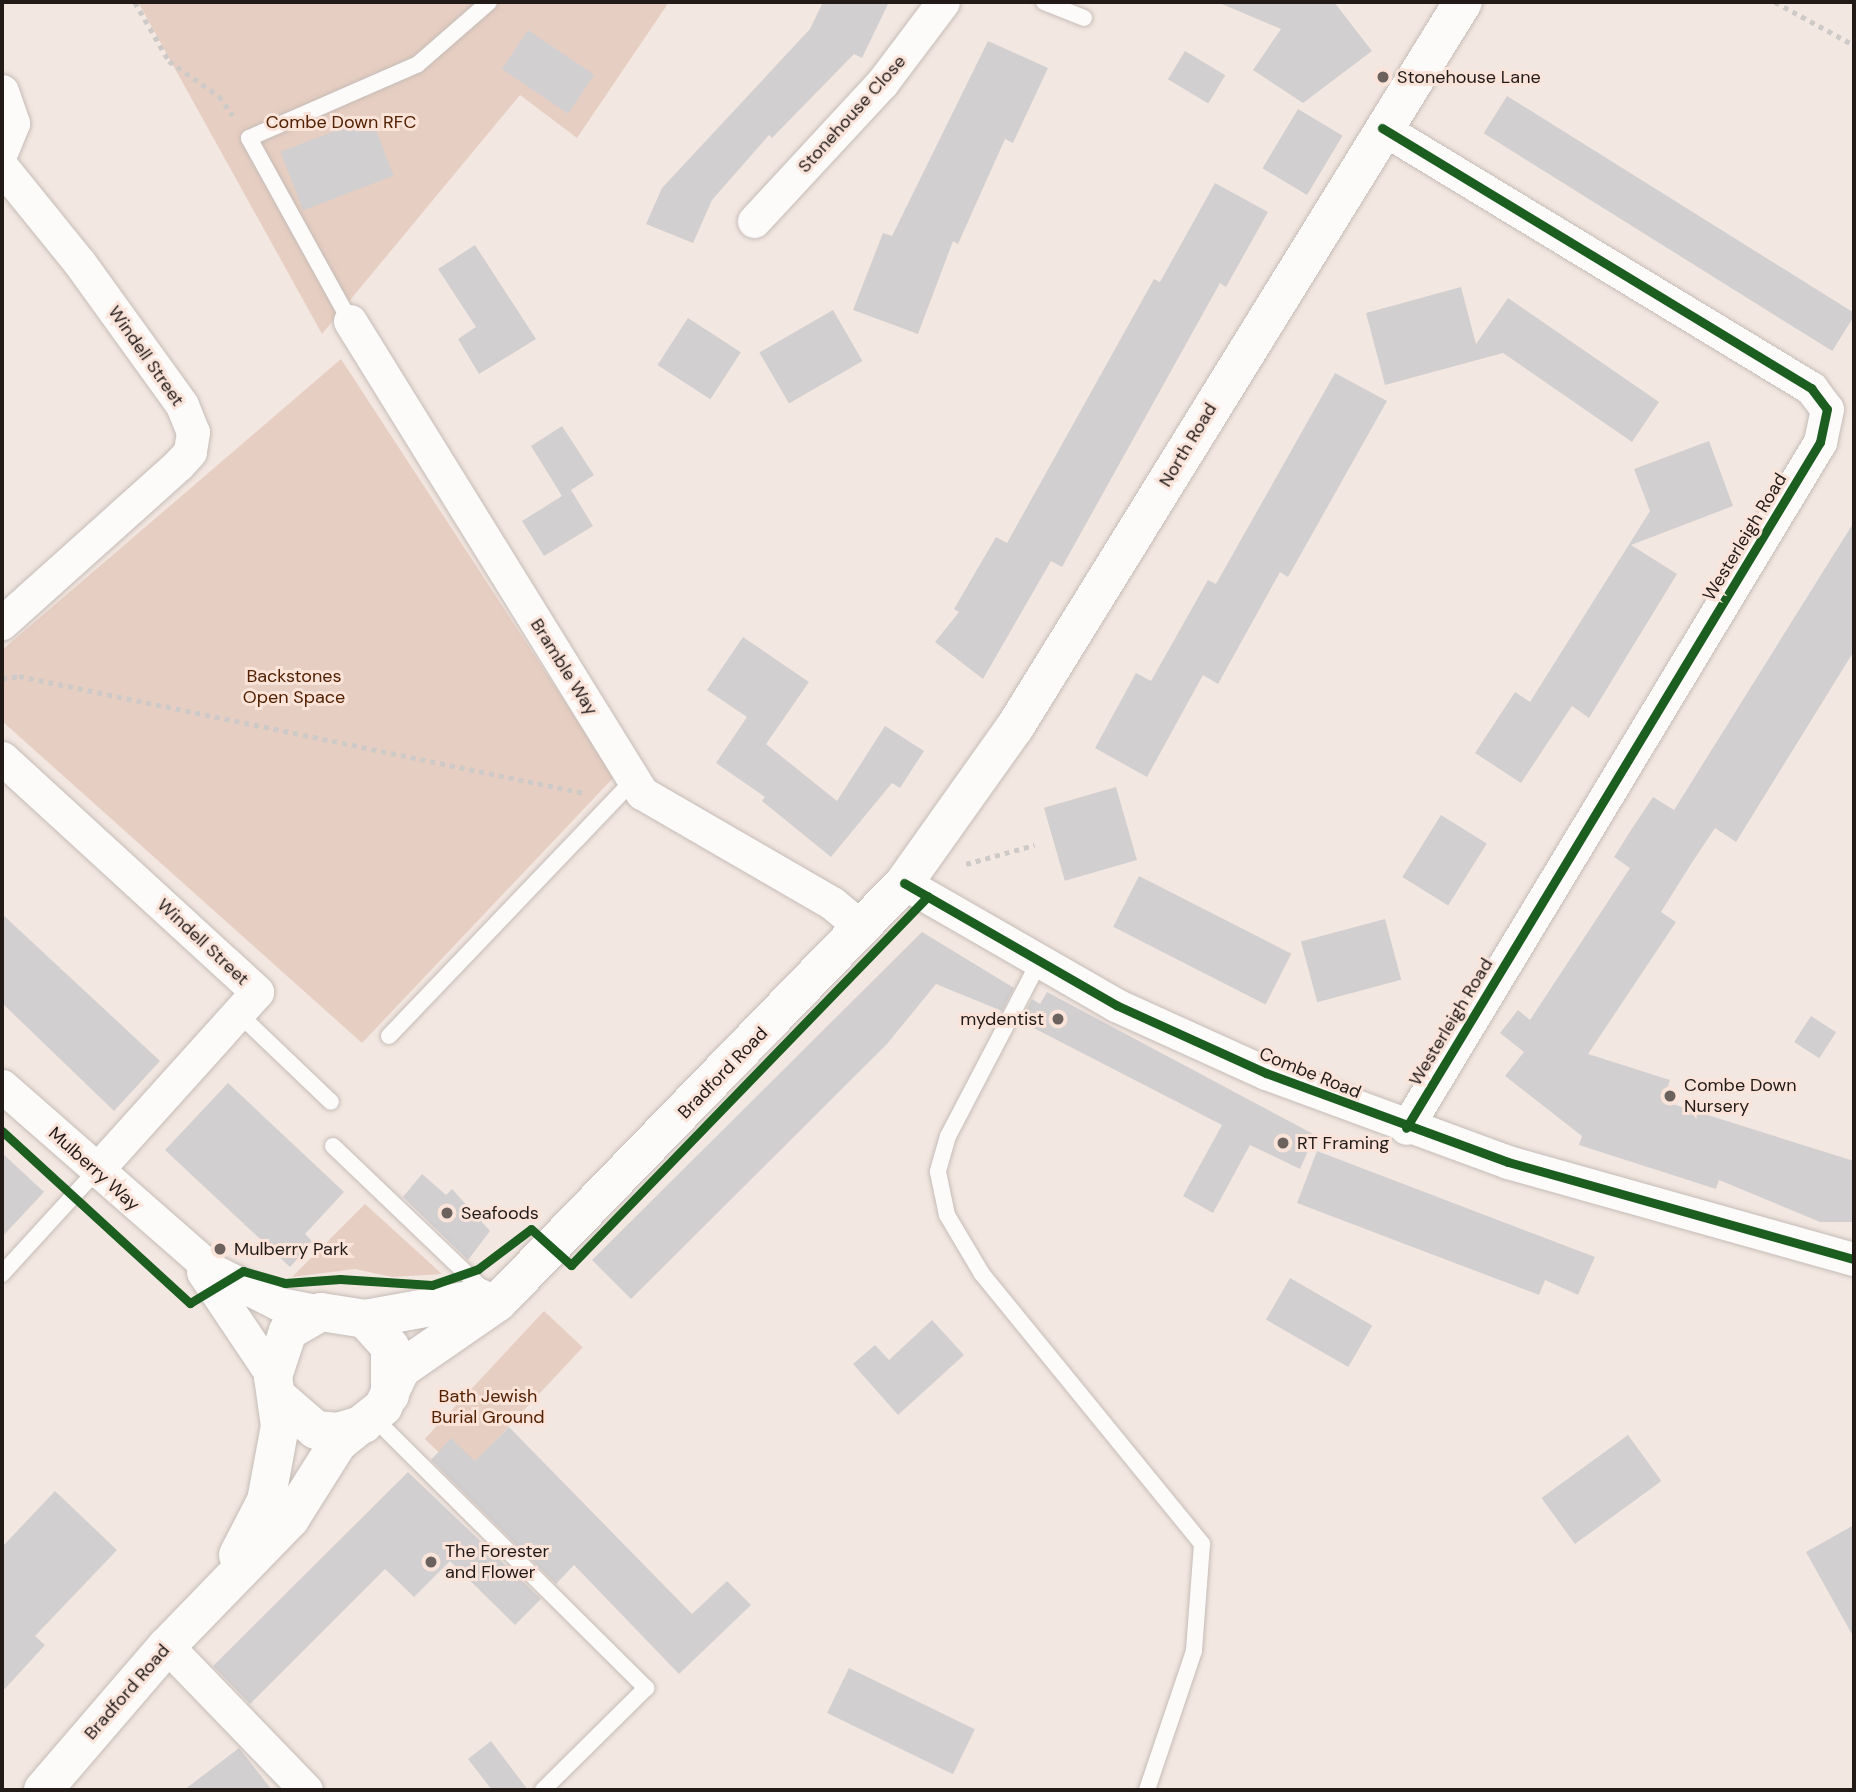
<!DOCTYPE html>
<style>
body{margin:0}
#map{position:relative;width:1856px;height:1792px;overflow:hidden;background:#f3e7e1;font-family:"DM Sans",sans-serif}
div>[style]{position:absolute}
.green>*{inset:0;background:#e7cec2;transform-origin:0 0}
.building>*{inset:0;background:#d2cfd0;transform-origin:0 0}
.path>*{height:4.5px;margin-top:-2.25px;transform-origin:0;background:repeating-linear-gradient(90deg,#cecac8 0 5px,transparent 0 10px)}
.roads{filter:drop-shadow(0 0 2px #c5bcb7) drop-shadow(0 0 2px #c5bcb7)}
.lane>*{height:16px;margin:-8px;padding:0 8px;transform-origin:8px;border-radius:8px;background:#fdfbfa}
.street>*{height:33px;margin:-16.5px;padding:0 16.5px;transform-origin:16.5px;border-radius:16.5px;background:#fdfbfa}
.primary>*{height:38px;margin:-19px;padding:0 19px;transform-origin:19px;border-radius:19px;background:#fdfbfa}
.cycleway>*{height:9px;margin:-4.5px;padding:0 4.5px;transform-origin:4.5px;border-radius:4.5px;background:#1b5e20}
.dots>*{width:19px;height:19px;translate:-50% -50%;box-sizing:border-box;border:4px solid #fae4da;border-radius:50%}
span{translate:-50% -50%;white-space:nowrap;text-align:center;line-height:1.15;-webkit-text-stroke:6px #fae4da;paint-order:stroke}
.poi-label{font-size:18px;color:#221a17}
.left{translate:0 -50%;text-align:left}
.right{translate:-100% -50%;text-align:right}
.street-label{font-size:18px;color:#221a17}
.park-label{font-size:18px;color:#532001}
.frame{position:absolute;inset:0;border:4px solid #221a17;pointer-events:none}
</style>
<div id="map">
<div class="green">
<i style="clip-path:polygon(138px 2px,669px 2px,577px 138px,520px 95px,322px 334px)"></i>
<i style="clip-path:polygon(341px 359px,614px 777px,362px 1043px,2px 721px,2px 650px)"></i>
<i style="clip-path:polygon(365px 1204px,442px 1274px,392px 1277px,355px 1269px,292px 1277px)"></i>
<i style="left:544px;top:1311px;width:53px;height:175px;rotate:43deg"></i>
</div>
<div class="building">
<i style="clip-path:polygon(823px 2px,889px 2px,862px 58px,854px 54px,772px 138px,769px 135px,712px 200px,693px 243px,646px 224px,662px 188px,810px 29px)"></i>
<i style="clip-path:polygon(1217px 2px,1334px 2px,1372px 51px,1303px 103px,1253px 70px,1281px 29px)"></i>
<i style="left:528px;top:30px;width:80px;height:47px;rotate:34deg"></i>
<i style="clip-path:polygon(988px 41px,1048px 68px,1013px 143px,1005px 139px,958px 244px,953px 241px,918px 334px,853px 310px,883px 233px,892px 236px)"></i>
<i style="left:1185px;top:51px;width:47px;height:33px;rotate:31deg"></i>
<i style="left:1507px;top:96px;width:411px;height:44px;rotate:32deg"></i>
<i style="left:1298px;top:109px;width:52px;height:69px;rotate:31deg"></i>
<i style="left:371px;top:117px;width:63px;height:97px;rotate:69deg"></i>
<i style="clip-path:polygon(1215px 183px,1268px 212px,1226px 287px,1220px 283px,1062px 567px,1051px 561px,983px 679px,935px 642px,959px 612px,954px 609px,996px 537px,1007px 543px,1154px 279px,1160px 282px)"></i>
<i style="clip-path:polygon(475px 245px,536px 339px,479px 374px,458px 339px,476px 327px,438px 269px)"></i>
<i style="clip-path:polygon(1461px 287px,1476px 344px,1508px 298px,1659px 402px,1632px 442px,1503px 353px,1385px 385px,1366px 313px)"></i>
<i style="left:833px;top:310px;width:59px;height:85px;rotate:60deg"></i>
<i style="left:688px;top:318px;width:63px;height:56px;rotate:33deg"></i>
<i style="clip-path:polygon(1335px 373px,1387px 401px,1288px 577px,1280px 572px,1218px 684px,1203px 675px,1147px 777px,1095px 748px,1136px 673px,1151px 681px,1208px 580px,1216px 584px)"></i>
<i style="clip-path:polygon(562px 426px,594px 475px,571px 490px,593px 526px,544px 556px,522px 521px,562px 496px,531px 446px)"></i>
<i style="clip-path:polygon(1709px 441px,1733px 506px,1631px 545px,1677px 574px,1589px 718px,1572px 706px,1521px 783px,1475px 753px,1515px 692px,1530px 702px,1650px 511px,1634px 469px)"></i>
<i style="clip-path:polygon(1854px 522px,1854px 651px,1736px 842px,1715px 828px,1691px 864px,1661px 912px,1676px 922px,1588px 1054px,1670px 1080px,1663px 1101px,1854px 1161px,1854px 1222px,1820px 1222px,1719px 1180px,1716px 1189px,1579px 1145px,1582px 1136px,1505px 1076px,1524px 1052px,1500px 1033px,1518px 1010px,1530px 1020px,1630px 868px,1614px 857px,1633px 827px,1653px 797px,1674px 810px)"></i>
<i style="clip-path:polygon(743px 637px,809px 682px,766px 744px,837px 801px,885px 726px,924px 751px,900px 788px,892px 783px,831px 857px,762px 801px,765px 797px,716px 763px,747px 717px,707px 690px)"></i>
<i style="left:1116px;top:787px;width:76px;height:75px;rotate:74deg"></i>
<i style="left:1441px;top:815px;width:54px;height:73px;rotate:32deg"></i>
<i style="left:1139px;top:876px;width:171px;height:57px;rotate:27deg"></i>
<i style="clip-path:polygon(2px 914px,160px 1061px,114px 1111px,2px 1003px)"></i>
<i style="left:1385px;top:919px;width:63px;height:87px;rotate:75deg"></i>
<i style="clip-path:polygon(922px 932px,1014px 988px,1002px 1011px,936px 984px,887px 1044px,631px 1299px,592px 1260px)"></i>
<i style="clip-path:polygon(1047px 992px,1315px 1135px,1300px 1169px,1250px 1145px,1213px 1213px,1183px 1196px,1222px 1125px,1020px 1021px,1032px 999px,1040px 1004px)"></i>
<i style="left:1811px;top:1016px;width:30px;height:31px;rotate:33deg"></i>
<i style="clip-path:polygon(228px 1083px,344px 1192px,305px 1234px,313px 1242px,290px 1267px,165px 1150px)"></i>
<i style="clip-path:polygon(1317px 1151px,1595px 1257px,1578px 1295px,1545px 1280px,1539px 1295px,1297px 1203px)"></i>
<i style="clip-path:polygon(2px 1153px,44px 1192px,2px 1237px)"></i>
<i style="clip-path:polygon(422px 1174px,446px 1195px,452px 1189px,490px 1231px,468px 1260px,403px 1197px)"></i>
<i style="left:1290px;top:1278px;width:95px;height:48px;rotate:30deg"></i>
<i style="clip-path:polygon(932px 1320px,964px 1355px,898px 1415px,853px 1364px,875px 1345px,889px 1360px)"></i>
<i style="clip-path:polygon(509px 1427px,692px 1614px,727px 1581px,751px 1605px,679px 1674px,574px 1565px,556px 1584px,431px 1460px,451px 1438px,475px 1461px)"></i>
<i style="left:1628px;top:1435px;width:57px;height:107px;rotate:54deg"></i>
<i style="clip-path:polygon(408px 1472px,541px 1599px,515px 1625px,450px 1561px,414px 1597px,385px 1569px,250px 1704px,213px 1666px)"></i>
<i style="clip-path:polygon(55px 1491px,117px 1550px,35px 1636px,45px 1645px,2px 1692px,2px 1547px)"></i>
<i style="clip-path:polygon(1854px 1525px,1854px 1638px,1806px 1552px)"></i>
<i style="left:849px;top:1668px;width:140px;height:50px;rotate:26deg"></i>
<i style="clip-path:polygon(491px 1741px,528px 1790px,492px 1790px,468px 1759px)"></i>
<i style="clip-path:polygon(239px 1748px,272px 1790px,184px 1790px)"></i>
</div>
<div class="path">
<i style="left:135px;top:2px;width:68px;rotate:60deg"></i>
<i style="left:169px;top:61px;width:61px;rotate:35deg"></i>
<i style="left:219px;top:96px;width:24px;rotate:54deg"></i>
<i style="left:1775px;top:2px;width:90px;rotate:28.6deg"></i>
<i style="left:2px;top:679px;width:17px;rotate:-10deg"></i>
<i style="left:19px;top:676px;width:577px;rotate:11.7deg"></i>
<i style="left:966px;top:864px;width:71px;rotate:-15.6deg"></i>
</div>
<div class="roads">
<div class="lane">
<i style="left:1044px;top:2px;width:43px;rotate:21.8deg"></i>
<i style="left:350px;top:321px;width:209px;rotate:-118.9deg"></i>
<i style="left:249px;top:138px;width:184px;rotate:-23.6deg"></i>
<i style="left:418px;top:64px;width:94px;rotate:-41.1deg"></i>
<i style="left:1038px;top:964px;width:194px;rotate:117.6deg"></i>
<i style="left:948px;top:1136px;width:37px;rotate:106deg"></i>
<i style="left:938px;top:1172px;width:44px;rotate:78.2deg"></i>
<i style="left:947px;top:1215px;width:69px;rotate:59.3deg"></i>
<i style="left:982px;top:1274px;width:348px;rotate:50.8deg"></i>
<i style="left:1202px;top:1544px;width:107px;rotate:94.3deg"></i>
<i style="left:1194px;top:1651px;width:147px;rotate:108.7deg"></i>
<i style="left:239px;top:1014px;width:127px;rotate:43.7deg"></i>
<i style="left:389px;top:1036px;width:354px;rotate:-46.3deg"></i>
<i style="left:333px;top:1146px;width:214px;rotate:43.7deg"></i>
<i style="left:2px;top:1274px;width:139px;rotate:-47.6deg"></i>
<i style="left:373px;top:1417px;width:385px;rotate:44.8deg"></i>
<i style="left:646px;top:1688px;width:145px;rotate:135.3deg"></i>
</div>
<div class="street">
<i style="left:2px;top:91px;width:34px;rotate:71deg"></i>
<i style="left:13px;top:123px;width:29px;rotate:112deg"></i>
<i style="left:1382px;top:128px;width:502px;rotate:31.22deg"></i>
<i style="left:1811px;top:388px;width:26px;rotate:53deg"></i>
<i style="left:1827px;top:409px;width:34px;rotate:102deg"></i>
<i style="left:1820px;top:442px;width:801px;rotate:121.11deg"></i>
<i style="left:2px;top:167px;width:122px;rotate:51deg"></i>
<i style="left:79px;top:262px;width:176px;rotate:54.2deg"></i>
<i style="left:182px;top:405px;width:29px;rotate:68deg"></i>
<i style="left:193px;top:432px;width:20px;rotate:99deg"></i>
<i style="left:190px;top:452px;width:18px;rotate:133deg"></i>
<i style="left:178px;top:465px;width:237px;rotate:138.1deg"></i>
<i style="left:754px;top:221px;width:188px;rotate:-47.2deg"></i>
<i style="left:882px;top:83px;width:101px;rotate:-53deg"></i>
<i style="left:350px;top:321px;width:555px;rotate:58.26deg"></i>
<i style="left:642px;top:793px;width:220px;rotate:30.1deg"></i>
<i style="left:832px;top:903px;width:40px;rotate:40deg"></i>
<i style="left:2px;top:758px;width:346px;rotate:42.5deg"></i>
<i style="left:257px;top:992px;width:241px;rotate:132deg"></i>
<i style="left:904px;top:883px;width:245px;rotate:29.9deg"></i>
<i style="left:1116px;top:1005px;width:165px;rotate:24.4deg"></i>
<i style="left:1266px;top:1073px;width:258px;rotate:20.2deg"></i>
<i style="left:1508px;top:1162px;width:359px;rotate:15.7deg"></i>
<i style="left:2px;top:1086px;width:279px;rotate:41.2deg"></i>
<i style="left:212px;top:1270px;width:75px;rotate:26.9deg"></i>
<i style="left:279px;top:1304px;width:43px;rotate:10.8deg"></i>
<i style="left:203px;top:1272px;width:125px;rotate:56.1deg"></i>
<i style="left:167px;top:1646px;width:200px;rotate:46deg"></i>
</div>
<div class="primary">
<i style="left:365px;top:1319px;width:117px;rotate:-10.3deg"></i>
<i style="left:278px;top:1397px;width:50px;rotate:41deg"></i>
<i style="left:316px;top:1430px;width:22px;rotate:5deg"></i>
<i style="left:338px;top:1432px;width:27px;rotate:-17deg"></i>
<i style="left:238px;top:1555px;width:61px;rotate:-62.6deg"></i>
<i style="left:266px;top:1501px;width:76px;rotate:-79.4deg"></i>
<i style="left:280px;top:1426px;width:50px;rotate:-98deg"></i>
<i style="left:273px;top:1376px;width:47px;rotate:-71.6deg"></i>
<i style="left:288px;top:1331px;width:38px;rotate:-30deg"></i>
<i style="left:321px;top:1312px;width:45px;rotate:9deg"></i>
<i style="left:365px;top:1319px;width:38px;rotate:48deg"></i>
<i style="left:390px;top:1347px;width:48px;rotate:90deg"></i>
<i style="left:43px;top:1790px;width:190px;rotate:-49.3deg"></i>
<i style="left:167px;top:1646px;width:177px;rotate:-45.9deg"></i>
<i style="left:290px;top:1519px;width:90px;rotate:-57.7deg"></i>
<i style="left:338px;top:1443px;width:58px;rotate:-38.7deg"></i>
<i style="left:383px;top:1407px;width:42px;rotate:-64.7deg"></i>
<i style="left:401px;top:1369px;width:118px;rotate:-34.6deg"></i>
<i style="left:498px;top:1302px;width:583px;rotate:-45.9deg"></i>
<i style="left:904px;top:883px;width:191px;rotate:-54.6deg"></i>
<i style="left:1015px;top:727px;width:852px;rotate:-58.29deg"></i>
</div>
</div>
<div class="cycleway">
<i style="left:1382px;top:128px;width:502px;rotate:31.22deg"></i>
<i style="left:1811px;top:388px;width:26px;rotate:53deg"></i>
<i style="left:1827px;top:409px;width:34px;rotate:102deg"></i>
<i style="left:1820px;top:442px;width:801px;rotate:121.11deg"></i>
<i style="left:904px;top:883px;width:245px;rotate:29.9deg"></i>
<i style="left:1116px;top:1005px;width:165px;rotate:24.4deg"></i>
<i style="left:1266px;top:1073px;width:258px;rotate:20.2deg"></i>
<i style="left:1508px;top:1162px;width:359px;rotate:15.7deg"></i>
<i style="left:2px;top:1131px;width:255px;rotate:42.5deg"></i>
<i style="left:190px;top:1303px;width:62px;rotate:-31.1deg"></i>
<i style="left:243px;top:1271px;width:44px;rotate:15.9deg"></i>
<i style="left:285px;top:1283px;width:55px;rotate:-4.2deg"></i>
<i style="left:340px;top:1279px;width:92px;rotate:3.7deg"></i>
<i style="left:432px;top:1285px;width:49px;rotate:-19.2deg"></i>
<i style="left:478px;top:1269px;width:66px;rotate:-37deg"></i>
<i style="left:531px;top:1229px;width:54px;rotate:42deg"></i>
<i style="left:571px;top:1265px;width:513px;rotate:-45.95deg"></i>
</div>
<div class="dots">
<i style="left:1383px;top:77px;background:#6b625e"></i>
<i style="left:1058px;top:1019px;background:#6b625e"></i>
<i style="left:1670px;top:1096px;background:#6b625e"></i>
<i style="left:1283px;top:1143px;background:#6b625e"></i>
<i style="left:447px;top:1213px;background:#6b625e"></i>
<i style="left:220px;top:1249px;background:#6b625e"></i>
<i style="left:431px;top:1562px;background:#6b625e"></i>
</div>
<div class="poi-label">
<span class="left" style="left:1397px;top:77px">Stonehouse Lane</span>
<span class="right" style="left:1044px;top:1019px">mydentist</span>
<span class="left" style="left:1684px;top:1096px">Combe Down<br>Nursery</span>
<span class="left" style="left:1297px;top:1143px">RT Framing</span>
<span class="left" style="left:461px;top:1213px">Seafoods</span>
<span class="left" style="left:234px;top:1249px">Mulberry Park</span>
<span class="left" style="left:445px;top:1562px">The Forester<br>and Flower</span>
</div>
<div class="street-label">
<span style="left:852px;top:114px;rotate:-48deg">Stonehouse Close</span>
<span style="left:146px;top:356px;rotate:55deg">Windell Street</span>
<span style="left:1188px;top:445px;rotate:-59deg">North Road</span>
<span style="left:1745px;top:537px;rotate:-59deg">Westerleigh Road</span>
<span style="left:564px;top:667px;rotate:58deg">Bramble Way</span>
<span style="left:203px;top:942px;rotate:43deg">Windell Street</span>
<span style="left:1451px;top:1022px;rotate:-59deg">Westerleigh Road</span>
<span style="left:723px;top:1073px;rotate:-46deg">Bradford Road</span>
<span style="left:1310px;top:1073px;rotate:22deg">Combe Road</span>
<span style="left:94px;top:1169px;rotate:42deg">Mulberry Way</span>
<span style="left:127px;top:1692px;rotate:-49deg">Bradford Road</span>
</div>
<div class="park-label">
<span style="left:341px;top:122px">Combe Down RFC</span>
<span style="left:294px;top:687px">Backstones<br>Open Space</span>
<span style="left:488px;top:1407px">Bath Jewish<br>Burial Ground</span>
</div>
<div class="frame"></div>
</div>
